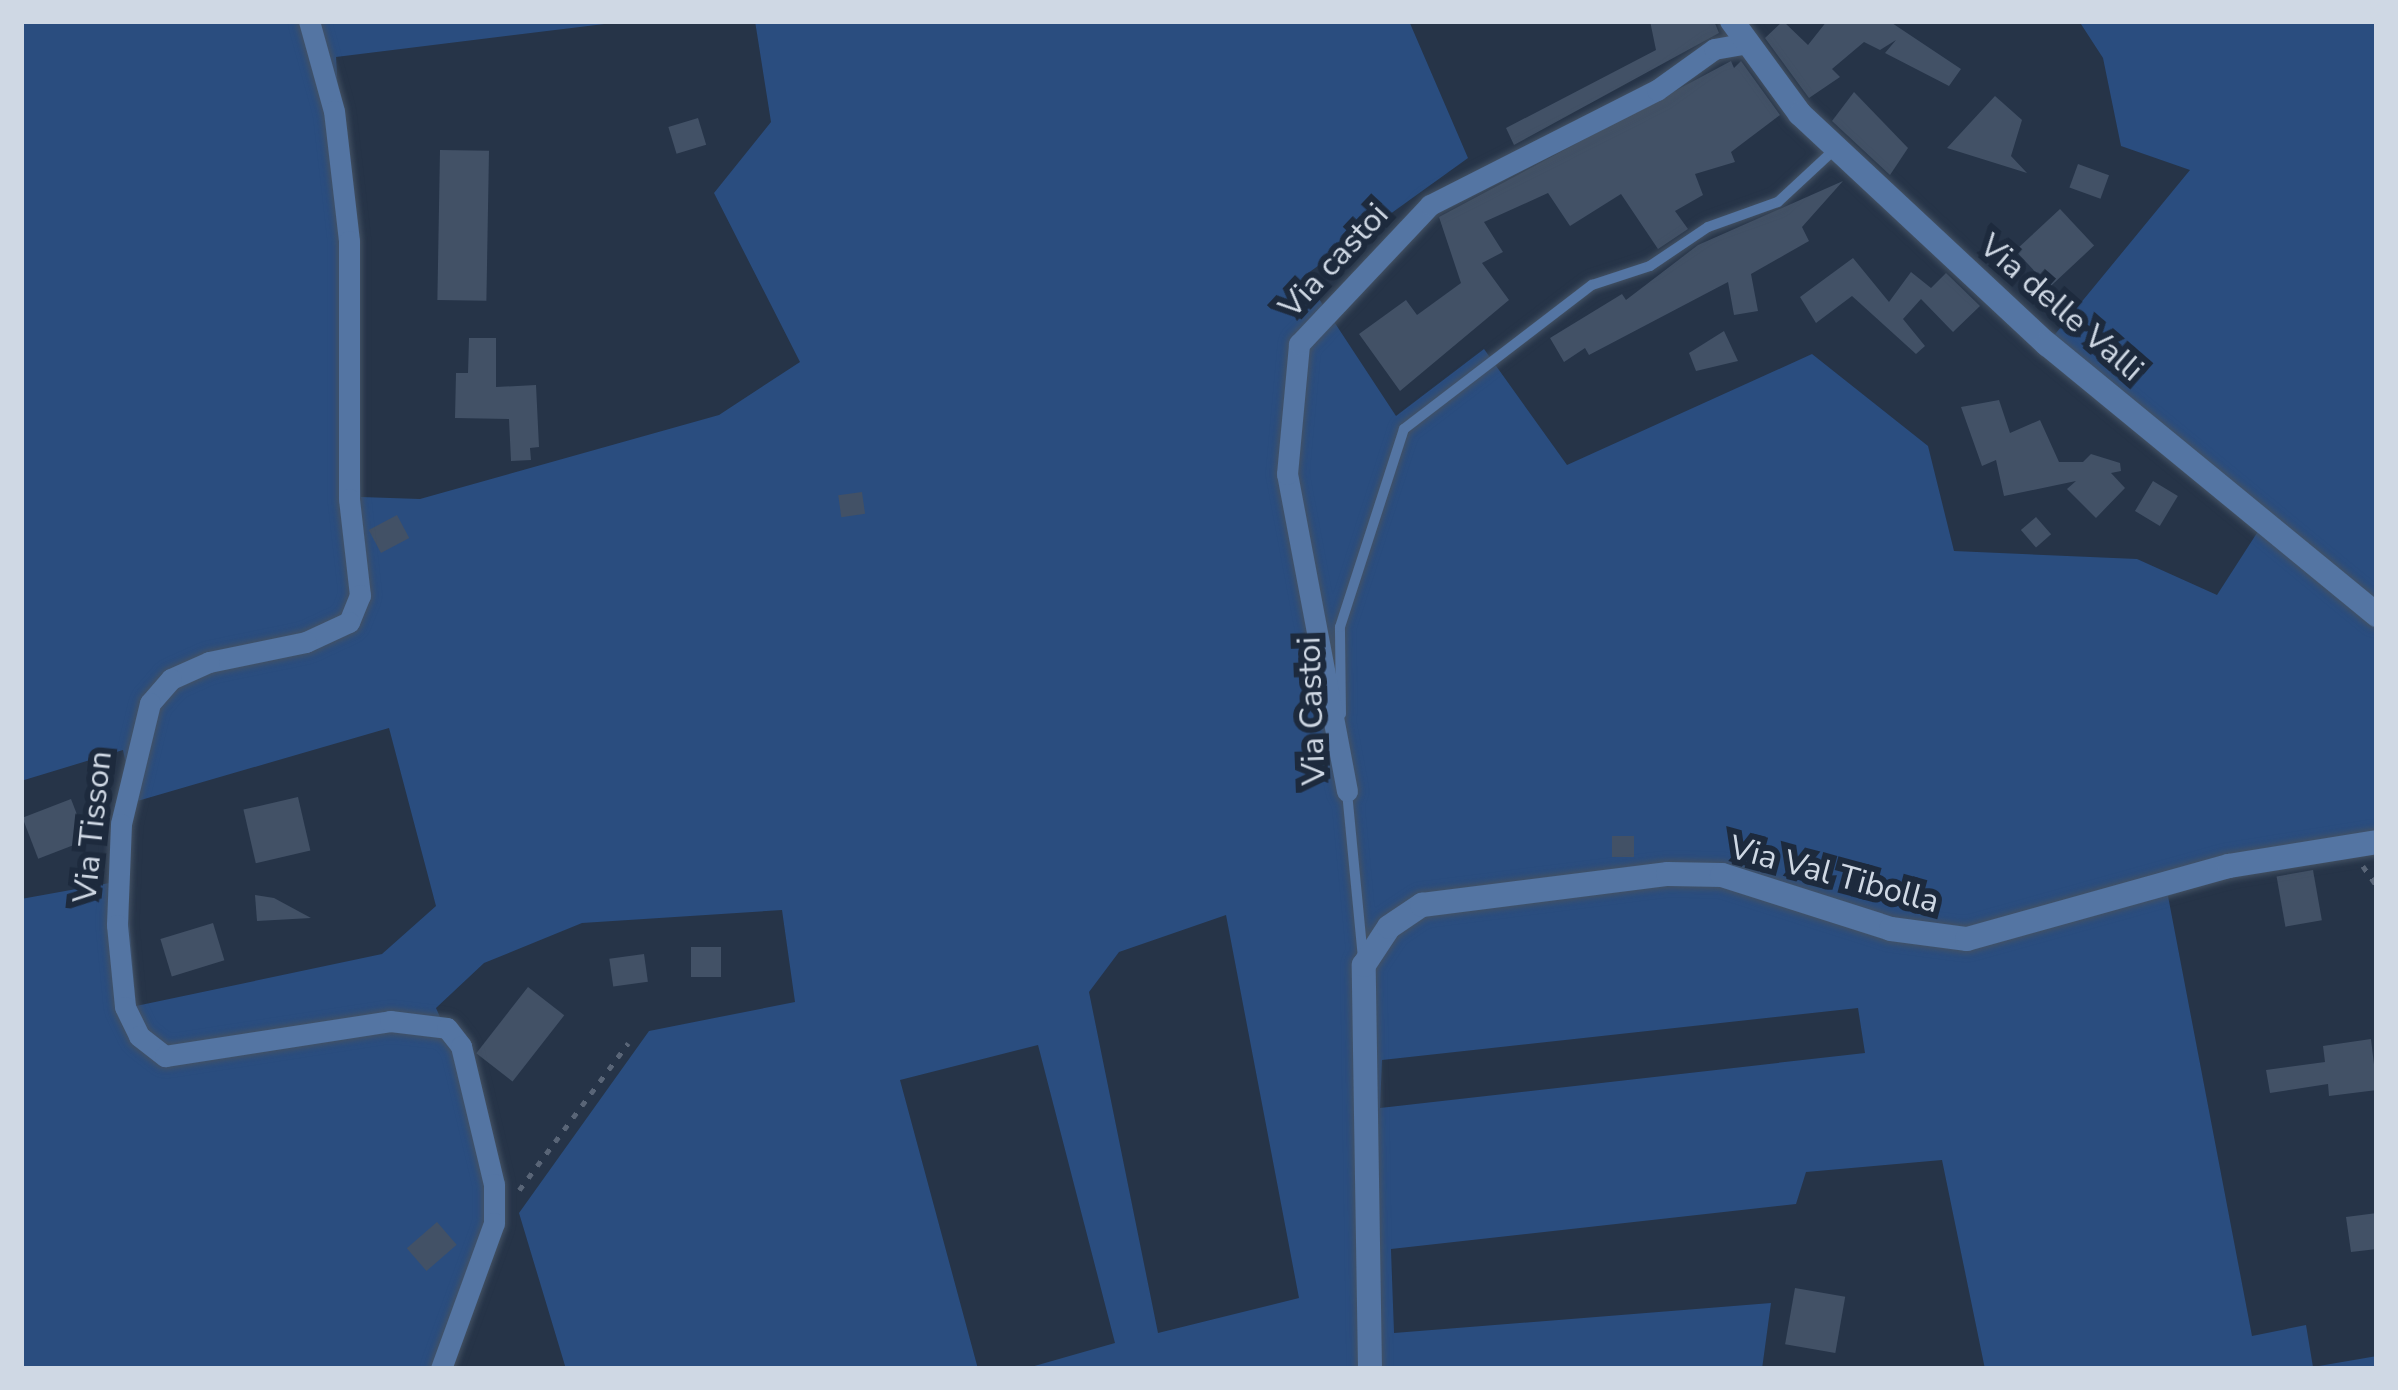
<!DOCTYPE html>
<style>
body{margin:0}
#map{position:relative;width:2398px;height:1390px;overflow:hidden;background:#263448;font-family:"Nunito Sans",sans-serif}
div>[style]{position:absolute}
.green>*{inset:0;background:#2a4d7f}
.building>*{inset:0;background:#425166;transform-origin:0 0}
.path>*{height:4.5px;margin-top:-2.25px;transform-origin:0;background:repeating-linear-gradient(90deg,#596577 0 6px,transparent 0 15px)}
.roads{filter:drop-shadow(0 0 3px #445264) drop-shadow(0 0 3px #445264)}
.service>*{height:10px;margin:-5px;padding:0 5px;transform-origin:5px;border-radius:5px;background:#5475a3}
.minor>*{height:21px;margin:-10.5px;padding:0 10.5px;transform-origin:10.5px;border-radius:10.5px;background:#5475a3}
.tertiary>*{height:24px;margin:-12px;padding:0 12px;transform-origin:12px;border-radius:12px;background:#5475a3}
span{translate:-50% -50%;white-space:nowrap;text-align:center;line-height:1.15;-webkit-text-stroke:12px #1d2a3d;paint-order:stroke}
.street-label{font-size:33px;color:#cfd8e4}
.frame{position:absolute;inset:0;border:24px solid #cfd8e4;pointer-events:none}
</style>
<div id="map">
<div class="green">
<i style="clip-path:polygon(evenodd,21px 21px,629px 21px,336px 57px,361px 497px,420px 499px,719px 415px,800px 362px,714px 193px,771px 122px,755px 21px,1409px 21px,1468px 158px,1304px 276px,1396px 416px,1484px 349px,1567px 465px,1812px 354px,1928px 446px,1954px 551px,2137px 559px,2217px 595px,2264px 522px,2047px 344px,2190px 170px,2121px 146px,2103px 58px,2079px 21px,2377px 21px,2377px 829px,2168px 896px,2252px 1336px,2306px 1325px,2313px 1367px,2377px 1356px,2377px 1369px,1985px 1369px,1942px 1160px,1806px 1172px,1796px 1204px,1391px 1249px,1394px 1333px,1771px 1303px,1762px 1369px,1024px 1369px,1115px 1343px,1038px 1045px,900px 1080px,978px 1369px,566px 1369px,519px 1213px,649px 1031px,795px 1002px,782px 910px,582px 923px,484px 963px,436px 1008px,478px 1103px,501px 1229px,450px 1369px,21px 1369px,21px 899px,126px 880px,136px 1006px,382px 954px,436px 906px,389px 728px,134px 802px,123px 750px,21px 781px,21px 21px,1226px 915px,1299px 1298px,1158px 1333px,1089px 992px,1119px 952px,1226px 915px,21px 21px,1858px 1008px,1865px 1053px,1380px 1108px,1382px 1060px,1858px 1008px)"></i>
</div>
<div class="building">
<i style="clip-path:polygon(1650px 21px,1714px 21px,1719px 33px,1514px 145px,1506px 128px,1656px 50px)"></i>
<i style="clip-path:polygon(1783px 21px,1808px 45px,1827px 21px,1889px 21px,1961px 69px,1949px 86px,1885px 53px,1896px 40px,1880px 50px,1864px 42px,1832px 69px,1840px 77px,1809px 98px,1765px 38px)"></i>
<i style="clip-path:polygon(1731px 61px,1734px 68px,1741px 61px,1780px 115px,1731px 152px,1735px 162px,1695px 174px,1703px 195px,1675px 211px,1688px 229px,1658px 249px,1621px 194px,1570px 226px,1548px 193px,1484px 222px,1503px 252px,1482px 263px,1509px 300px,1400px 391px,1359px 334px,1406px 300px,1417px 315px,1461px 283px,1439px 217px)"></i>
<i style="clip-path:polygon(1854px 92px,1908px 148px,1890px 175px,1832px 121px)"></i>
<i style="clip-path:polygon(1995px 96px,2022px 120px,2011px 156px,2027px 173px,1947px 148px)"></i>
<i style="left:698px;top:118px;width:28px;height:31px;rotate:73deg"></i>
<i style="left:440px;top:150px;width:49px;height:150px;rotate:1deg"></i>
<i style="left:2078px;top:164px;width:33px;height:25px;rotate:20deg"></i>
<i style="clip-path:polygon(1843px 181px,1802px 227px,1809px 241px,1751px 274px,1758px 311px,1734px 315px,1728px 282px,1589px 355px,1585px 348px,1564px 362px,1550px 338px,1622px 294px,1626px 300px,1698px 245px)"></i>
<i style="left:2060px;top:209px;width:50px;height:61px;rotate:47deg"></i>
<i style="clip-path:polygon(1853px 258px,1889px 302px,1911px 272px,1931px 288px,1946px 273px,1980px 306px,1953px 332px,1921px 299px,1903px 319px,1925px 346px,1916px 354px,1852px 296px,1816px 323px,1800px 297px)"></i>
<i style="clip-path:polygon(1724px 331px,1738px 361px,1696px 371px,1689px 353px)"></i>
<i style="clip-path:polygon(469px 338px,496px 338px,496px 387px,536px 385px,539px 447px,530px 448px,531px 460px,511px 461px,509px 419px,455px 418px,456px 373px,468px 373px)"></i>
<i style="clip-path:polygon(1999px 400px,2010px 433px,2040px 420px,2059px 462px,2083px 462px,2091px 454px,2120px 463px,2121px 471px,2111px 473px,2125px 488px,2096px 518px,2067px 489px,2076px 481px,2004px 496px,1996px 460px,1982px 466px,1961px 407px)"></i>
<i style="left:2153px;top:481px;width:29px;height:35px;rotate:31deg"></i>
<i style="left:862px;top:492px;width:22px;height:24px;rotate:82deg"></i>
<i style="left:397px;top:515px;width:26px;height:32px;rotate:62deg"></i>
<i style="left:2036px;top:517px;width:23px;height:20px;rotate:49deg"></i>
<i style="left:298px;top:797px;width:55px;height:56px;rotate:77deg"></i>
<i style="left:71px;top:799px;width:44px;height:52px;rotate:69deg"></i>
<i style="left:1612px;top:836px;width:22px;height:21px"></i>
<i style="left:2313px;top:870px;width:51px;height:37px;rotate:80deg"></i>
<i style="clip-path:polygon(255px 895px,274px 898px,311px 918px,257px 921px)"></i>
<i style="left:213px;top:923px;width:39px;height:55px;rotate:73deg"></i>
<i style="left:691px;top:947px;width:30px;height:30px"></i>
<i style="left:644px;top:954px;width:28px;height:35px;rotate:82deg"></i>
<i style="left:528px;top:987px;width:46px;height:84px;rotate:38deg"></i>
<i style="clip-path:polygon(2371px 1039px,2377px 1090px,2329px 1096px,2328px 1084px,2270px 1093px,2266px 1070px,2325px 1062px,2323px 1046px)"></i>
<i style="clip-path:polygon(2377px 1213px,2377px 1249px,2351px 1252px,2346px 1217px)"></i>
<i style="left:437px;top:1222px;width:30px;height:40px;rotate:49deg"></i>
<i style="left:1795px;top:1288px;width:51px;height:57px;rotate:10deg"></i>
</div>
<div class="path">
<i style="left:2363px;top:866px;width:24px;rotate:55deg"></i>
<i style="left:519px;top:1190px;width:183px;rotate:-53.4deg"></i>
</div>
<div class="roads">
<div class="service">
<i style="left:1341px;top:714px;width:87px;rotate:-90.7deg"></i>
<i style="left:1340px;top:627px;width:208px;rotate:-72.1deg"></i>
<i style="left:1404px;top:429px;width:237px;rotate:-37.5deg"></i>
<i style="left:1592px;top:285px;width:61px;rotate:-18.1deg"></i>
<i style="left:1650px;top:266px;width:70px;rotate:-33.9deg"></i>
<i style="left:1708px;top:227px;width:74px;rotate:-19.7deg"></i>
<i style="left:1778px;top:202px;width:76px;rotate:-42.9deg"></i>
<i style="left:1347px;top:792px;width:168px;rotate:84.5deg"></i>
</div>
<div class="minor">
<i style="left:309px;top:21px;width:93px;rotate:74.5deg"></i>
<i style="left:334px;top:111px;width:131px;rotate:83.4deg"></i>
<i style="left:349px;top:241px;width:258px;rotate:90deg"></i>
<i style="left:349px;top:499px;width:97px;rotate:83.5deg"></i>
<i style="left:360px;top:595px;width:29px;rotate:112deg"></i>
<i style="left:349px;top:622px;width:47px;rotate:155.1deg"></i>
<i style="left:306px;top:642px;width:99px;rotate:168.3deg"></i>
<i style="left:209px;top:662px;width:42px;rotate:155.9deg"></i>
<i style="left:171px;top:679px;width:32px;rotate:131deg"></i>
<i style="left:150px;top:703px;width:124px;rotate:103.5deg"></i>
<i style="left:121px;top:824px;width:101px;rotate:92.3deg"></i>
<i style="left:117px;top:925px;width:82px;rotate:84.4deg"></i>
<i style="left:125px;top:1007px;width:32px;rotate:64deg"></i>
<i style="left:139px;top:1036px;width:33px;rotate:38deg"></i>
<i style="left:165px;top:1056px;width:228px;rotate:-8.8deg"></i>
<i style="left:390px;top:1021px;width:57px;rotate:7deg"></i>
<i style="left:447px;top:1028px;width:23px;rotate:52deg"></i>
<i style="left:461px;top:1046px;width:142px;rotate:76.6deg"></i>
<i style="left:494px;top:1184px;width:39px;rotate:90deg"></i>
<i style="left:494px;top:1223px;width:155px;rotate:110deg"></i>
<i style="left:1347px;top:791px;width:323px;rotate:-100.7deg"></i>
<i style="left:1287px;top:474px;width:131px;rotate:-84.7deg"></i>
<i style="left:1299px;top:344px;width:191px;rotate:-46.7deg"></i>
<i style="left:1430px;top:205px;width:254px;rotate:-26.9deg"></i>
<i style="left:1657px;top:90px;width:70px;rotate:-35.7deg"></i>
<i style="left:1714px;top:49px;width:35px;rotate:-10deg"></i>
</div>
<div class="tertiary">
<i style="left:1732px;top:21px;width:115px;rotate:53.8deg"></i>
<i style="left:1800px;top:114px;width:338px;rotate:43deg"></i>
<i style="left:2047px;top:344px;width:427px;rotate:39.4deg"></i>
<i style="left:1370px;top:1369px;width:404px;rotate:-90.9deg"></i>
<i style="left:1364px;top:965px;width:45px;rotate:-56.7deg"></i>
<i style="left:1389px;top:927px;width:40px;rotate:-34deg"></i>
<i style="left:1422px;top:905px;width:248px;rotate:-7.2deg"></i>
<i style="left:1668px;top:874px;width:54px;rotate:1.1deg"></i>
<i style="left:1722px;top:875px;width:177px;rotate:17.7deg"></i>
<i style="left:1891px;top:929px;width:77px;rotate:7.5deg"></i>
<i style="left:1967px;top:939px;width:272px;rotate:-15.6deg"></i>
<i style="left:2229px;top:866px;width:150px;rotate:-9.2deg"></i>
</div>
</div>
<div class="street-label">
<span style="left:1334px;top:261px;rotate:-47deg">Via castoi</span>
<span style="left:2061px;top:308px;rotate:41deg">Via delle Valli</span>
<span style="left:1312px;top:711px;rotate:-92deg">Via Castoi</span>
<span style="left:93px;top:827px;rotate:-84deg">Via Tisson</span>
<span style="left:1834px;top:875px;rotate:15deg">Via Val Tibolla</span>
</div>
<div class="frame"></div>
</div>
